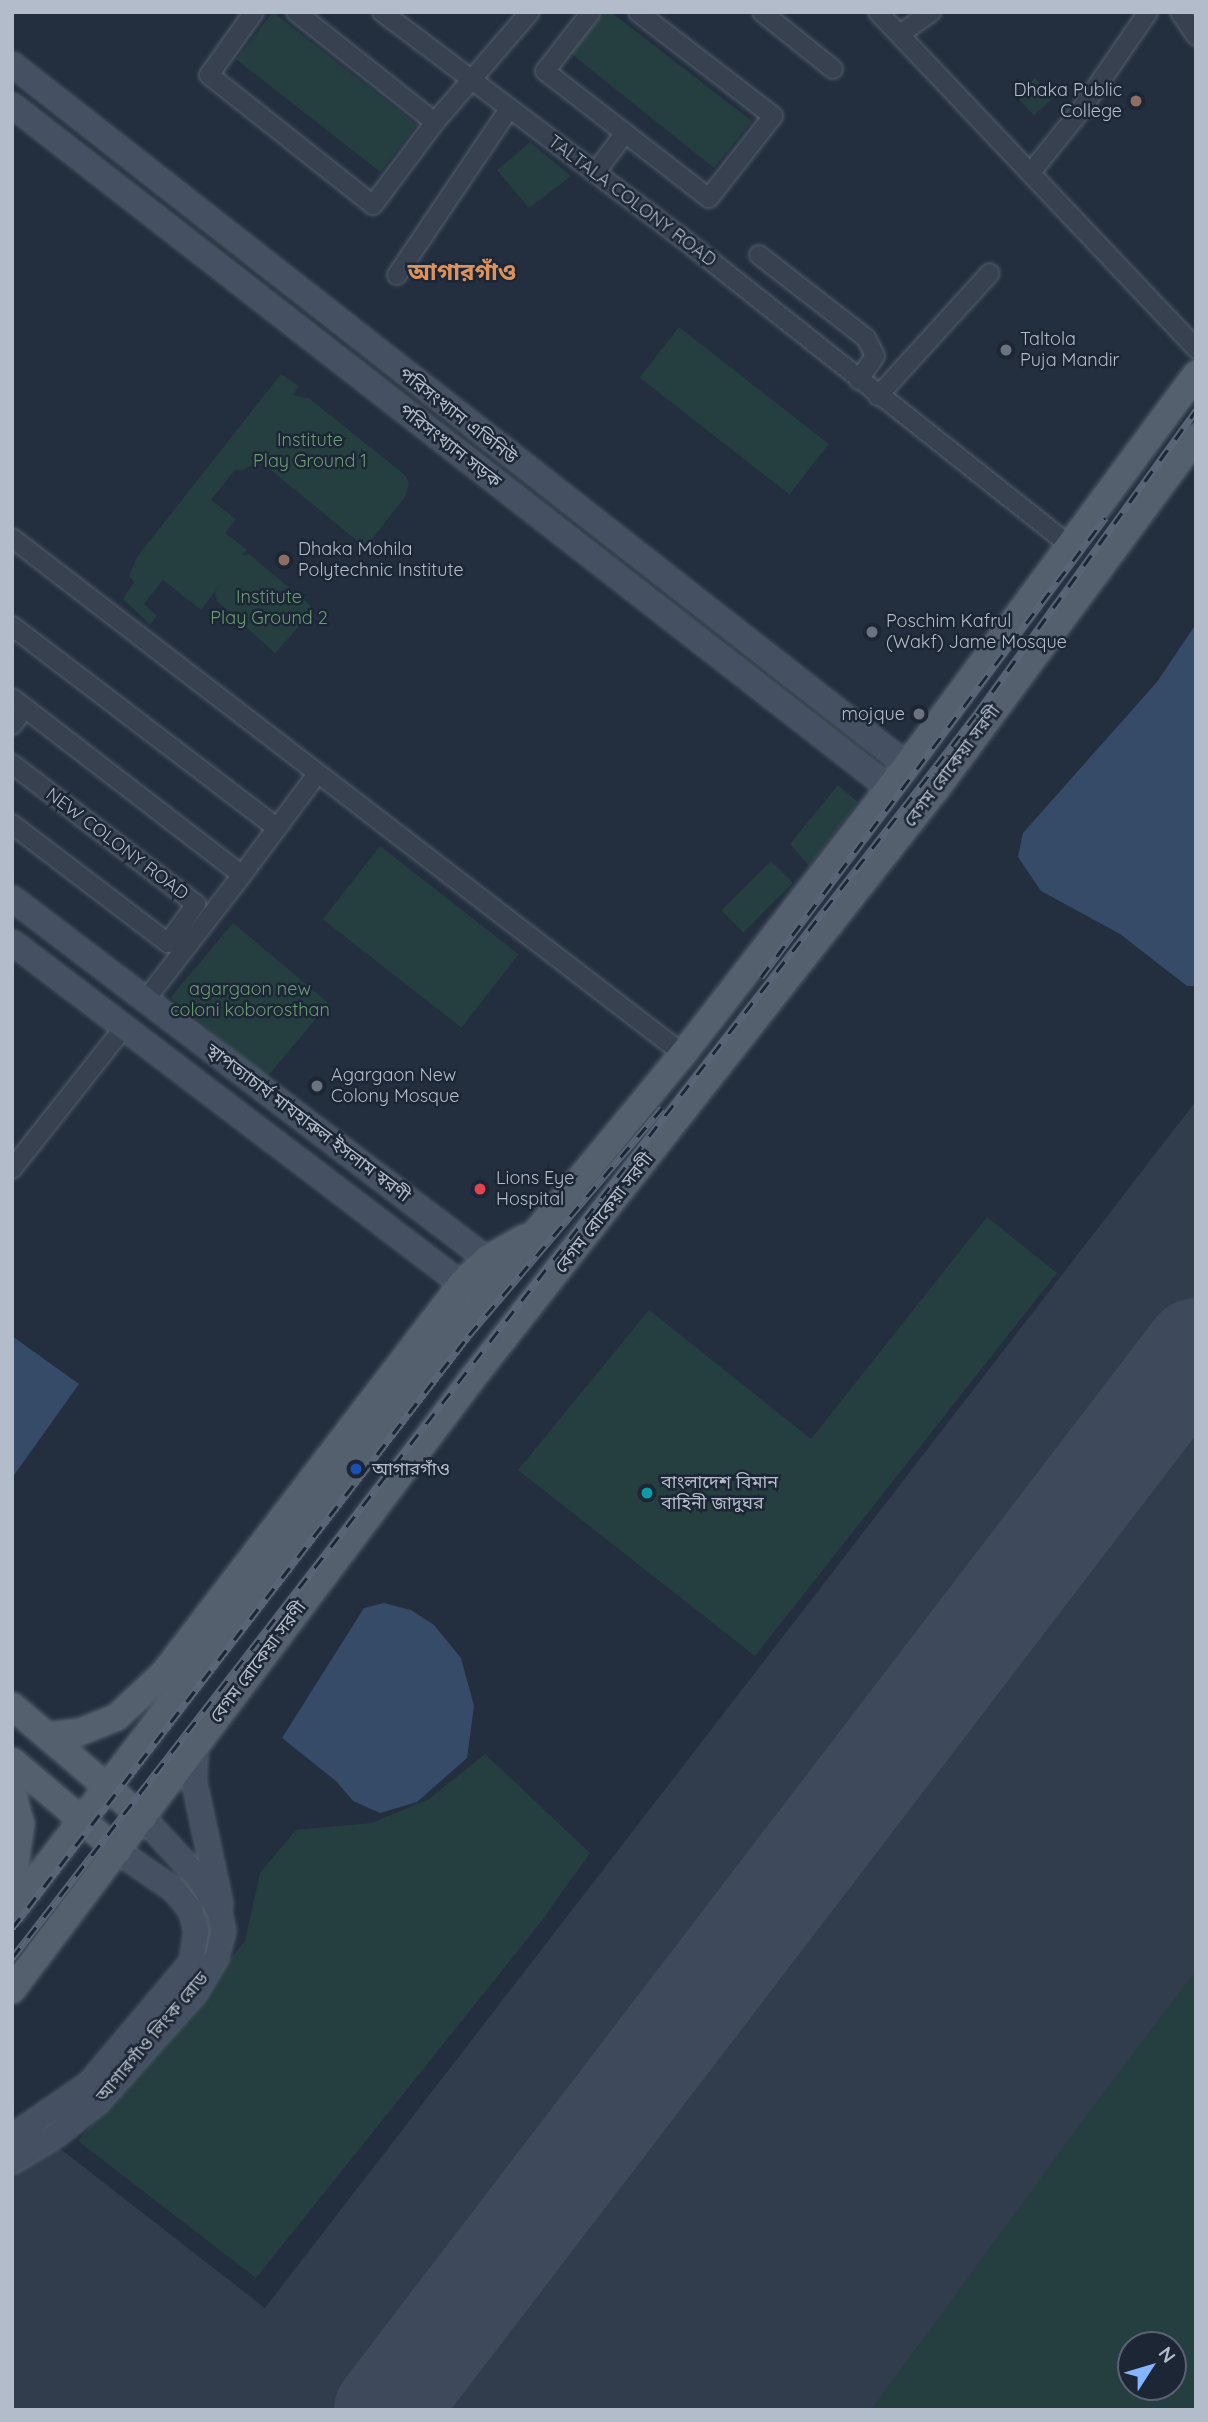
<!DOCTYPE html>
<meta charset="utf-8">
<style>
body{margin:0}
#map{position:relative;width:1208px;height:2422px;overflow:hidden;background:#232f3f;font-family:Quicksand,"Noto Sans Bengali",sans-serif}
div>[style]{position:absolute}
.airport>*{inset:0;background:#313c4c}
.green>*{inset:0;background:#253e40;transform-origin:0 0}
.water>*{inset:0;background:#354b67}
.runway>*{height:103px;margin:-51.5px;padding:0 51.5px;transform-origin:51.5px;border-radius:51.5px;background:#3e4a5b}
.roads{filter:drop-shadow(0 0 2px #555f6d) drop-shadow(0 0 2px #555f6d)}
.street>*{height:18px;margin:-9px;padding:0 9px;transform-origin:9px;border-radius:9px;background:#37414f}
.secondary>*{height:23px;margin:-11.5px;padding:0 11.5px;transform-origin:11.5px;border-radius:11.5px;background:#455063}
.primary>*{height:26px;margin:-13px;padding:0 13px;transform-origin:13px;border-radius:13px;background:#55606f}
.rail>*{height:7px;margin-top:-3.5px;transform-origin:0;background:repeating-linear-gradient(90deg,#1c2634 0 13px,#596577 0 26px);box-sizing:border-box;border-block:2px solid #596577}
.dots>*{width:19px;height:19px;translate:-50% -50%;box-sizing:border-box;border:4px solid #1c2634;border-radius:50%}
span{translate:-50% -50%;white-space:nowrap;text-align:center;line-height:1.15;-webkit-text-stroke:5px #1c2634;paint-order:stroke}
.poi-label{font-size:18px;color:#b3bcca}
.right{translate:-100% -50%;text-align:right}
.left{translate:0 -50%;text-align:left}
.street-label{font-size:18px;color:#b3bcca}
.park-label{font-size:18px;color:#699c74}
.district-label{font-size:24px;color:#db925d;font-weight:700}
.frame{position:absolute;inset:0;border:14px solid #b3bcca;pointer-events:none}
.north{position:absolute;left:1117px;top:2331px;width:70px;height:70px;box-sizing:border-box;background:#1c2634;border:2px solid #586270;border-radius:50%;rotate:53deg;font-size:19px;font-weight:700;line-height:28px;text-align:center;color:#b3bcca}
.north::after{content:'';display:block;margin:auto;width:24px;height:32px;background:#85b5fe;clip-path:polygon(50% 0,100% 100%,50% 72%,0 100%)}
</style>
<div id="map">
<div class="airport">
<i style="clip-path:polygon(evenodd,1196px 1101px,1196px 2410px,12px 2410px,12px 2174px,58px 2147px,265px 2308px,1196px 1101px,1131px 2345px,1173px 2345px,1173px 2387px,1131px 2387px,1131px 2345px)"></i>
</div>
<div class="green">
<i style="left:273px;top:12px;width:183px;height:60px;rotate:38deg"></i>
<i style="clip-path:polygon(606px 12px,611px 12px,752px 121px,714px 168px,569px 52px)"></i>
<i style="left:1035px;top:78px;width:27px;height:26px;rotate:48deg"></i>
<i style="clip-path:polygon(530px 142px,571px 176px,529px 208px,497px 170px)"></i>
<i style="left:679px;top:327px;width:190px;height:64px;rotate:38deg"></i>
<i style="clip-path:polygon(281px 374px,299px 386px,293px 395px,310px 399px,405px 475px,409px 483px,405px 497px,372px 539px,362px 545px,255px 457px,256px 462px,243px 470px,235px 470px,211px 500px,236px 519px,225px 533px,247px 550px,242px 555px,249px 554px,310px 605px,312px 612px,275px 653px,217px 601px,215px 592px,225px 578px,201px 610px,163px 580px,144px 604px,157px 616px,150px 625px,123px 599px,134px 582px,129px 576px,137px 557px)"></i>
<i style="clip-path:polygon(838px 785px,858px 802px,809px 866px,790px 844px)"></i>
<i style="left:380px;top:846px;width:176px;height:93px;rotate:38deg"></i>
<i style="left:771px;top:861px;width:31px;height:70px;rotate:45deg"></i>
<i style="left:233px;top:923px;width:125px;height:97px;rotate:40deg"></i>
<i style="clip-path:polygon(987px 1217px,1057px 1273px,755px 1656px,518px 1470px,649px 1310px,811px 1439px)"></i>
<i style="clip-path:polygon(485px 1754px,590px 1853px,540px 1923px,256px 2278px,78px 2141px,245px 1941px,260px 1873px,296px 1830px,372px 1823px,429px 1799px)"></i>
<i style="clip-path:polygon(evenodd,1196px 1971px,1196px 2410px,871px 2410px,1106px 2089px,1196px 1971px,1131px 2345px,1173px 2345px,1173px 2387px,1131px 2387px,1131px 2345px)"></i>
</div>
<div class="water">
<i style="clip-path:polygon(1196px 624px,1196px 986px,1187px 986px,1120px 934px,1041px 891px,1018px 857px,1023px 833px,1157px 682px)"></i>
<i style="clip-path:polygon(12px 1336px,79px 1384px,12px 1478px)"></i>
<i style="clip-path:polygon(384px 1603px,411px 1610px,434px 1625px,461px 1658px,474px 1706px,467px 1758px,417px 1802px,380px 1813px,353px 1801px,336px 1781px,282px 1738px,364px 1608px)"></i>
</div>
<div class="runway">
<i style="left:385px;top:2410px;width:1335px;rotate:-52.61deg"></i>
</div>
<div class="roads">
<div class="street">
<i style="left:254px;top:12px;width:77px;rotate:125.5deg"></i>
<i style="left:209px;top:75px;width:209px;rotate:38.4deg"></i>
<i style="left:373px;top:205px;width:104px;rotate:-53.2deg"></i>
<i style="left:435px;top:122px;width:145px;rotate:-49.2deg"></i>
<i style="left:296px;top:12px;width:177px;rotate:38.4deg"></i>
<i style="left:382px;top:12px;width:376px;rotate:37deg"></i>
<i style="left:682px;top:238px;width:495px;rotate:38.4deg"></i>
<i style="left:591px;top:12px;width:75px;rotate:127.9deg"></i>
<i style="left:545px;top:71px;width:207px;rotate:37.8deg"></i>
<i style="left:709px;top:198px;width:104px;rotate:-52deg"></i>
<i style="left:773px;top:116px;width:170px;rotate:-142.4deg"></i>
<i style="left:762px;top:12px;width:91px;rotate:38.8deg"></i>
<i style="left:878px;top:12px;width:463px;rotate:46.6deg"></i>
<i style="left:1180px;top:12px;width:29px;rotate:56deg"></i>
<i style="left:900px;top:34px;width:38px;rotate:-35deg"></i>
<i style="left:1032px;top:171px;width:73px;rotate:-51.1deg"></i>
<i style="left:1078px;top:114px;width:124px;rotate:-55.5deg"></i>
<i style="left:595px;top:173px;width:50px;rotate:-53.1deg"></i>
<i style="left:759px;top:255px;width:135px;rotate:37.8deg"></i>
<i style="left:866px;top:338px;width:20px;rotate:63deg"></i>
<i style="left:875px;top:356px;width:29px;rotate:124deg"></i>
<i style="left:397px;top:275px;width:200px;rotate:-56deg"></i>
<i style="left:878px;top:396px;width:166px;rotate:-47.7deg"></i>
<i style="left:12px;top:538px;width:846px;rotate:37.56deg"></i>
<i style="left:12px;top:626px;width:333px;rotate:37.3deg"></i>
<i style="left:277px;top:828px;width:333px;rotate:-142.7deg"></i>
<i style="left:12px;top:698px;width:290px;rotate:37.6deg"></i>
<i style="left:242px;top:875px;width:157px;rotate:127.7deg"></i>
<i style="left:12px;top:725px;width:21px;rotate:-53deg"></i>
<i style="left:12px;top:764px;width:231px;rotate:37.3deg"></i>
<i style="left:196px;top:904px;width:48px;rotate:125.7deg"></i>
<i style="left:168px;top:943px;width:196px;rotate:-142.7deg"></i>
<i style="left:242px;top:875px;width:126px;rotate:-53.4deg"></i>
<i style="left:12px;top:1169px;width:181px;rotate:-51.7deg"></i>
</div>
<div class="secondary">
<i style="left:12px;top:64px;width:1137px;rotate:38.07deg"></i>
<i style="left:12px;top:105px;width:1110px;rotate:37.9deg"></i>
<i style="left:12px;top:898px;width:613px;rotate:37.24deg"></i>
<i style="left:12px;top:942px;width:583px;rotate:37.26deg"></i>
<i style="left:195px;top:1745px;width:38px;rotate:92deg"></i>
<i style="left:194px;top:1783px;width:123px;rotate:77.8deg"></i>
<i style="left:12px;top:2136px;width:93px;rotate:-34.5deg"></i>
<i style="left:89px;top:2083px;width:158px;rotate:-49.9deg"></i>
<i style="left:191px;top:1962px;width:31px;rotate:-81deg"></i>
<i style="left:196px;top:1931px;width:23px;rotate:-105deg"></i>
<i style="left:190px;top:1909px;width:26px;rotate:-130deg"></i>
<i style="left:173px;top:1889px;width:67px;rotate:-145.4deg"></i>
<i style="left:12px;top:2161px;width:52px;rotate:-31deg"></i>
<i style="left:57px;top:2134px;width:51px;rotate:-38.7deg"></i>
<i style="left:97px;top:2102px;width:147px;rotate:-48.3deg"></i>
<i style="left:195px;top:1992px;width:41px;rotate:-59deg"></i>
<i style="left:216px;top:1957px;width:27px;rotate:-75deg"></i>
<i style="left:223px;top:1931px;width:19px;rotate:-102deg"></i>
<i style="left:219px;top:1912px;width:41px;rotate:-121deg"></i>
<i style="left:198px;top:1877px;width:81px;rotate:-133deg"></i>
</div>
<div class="primary">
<i style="left:12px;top:1706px;width:172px;rotate:40.5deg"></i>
<i style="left:47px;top:1736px;width:33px;rotate:-7deg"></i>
<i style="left:80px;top:1732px;width:40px;rotate:-22deg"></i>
<i style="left:117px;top:1717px;width:64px;rotate:-43.1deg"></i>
<i style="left:164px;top:1673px;width:489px;rotate:-52.6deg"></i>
<i style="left:461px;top:1284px;width:36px;rotate:-44deg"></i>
<i style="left:487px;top:1259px;width:43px;rotate:-29.6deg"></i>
<i style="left:12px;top:1761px;width:139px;rotate:40.3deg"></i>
<i style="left:12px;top:1791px;width:34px;rotate:75deg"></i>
<i style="left:21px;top:1824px;width:61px;rotate:98.5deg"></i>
<i style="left:12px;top:1911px;width:771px;rotate:-52.54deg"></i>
<i style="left:481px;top:1299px;width:318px;rotate:-50.5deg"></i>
<i style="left:683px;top:1054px;width:366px;rotate:-52.2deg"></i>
<i style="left:907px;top:765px;width:486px;rotate:-53.5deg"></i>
<i style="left:12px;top:1990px;width:768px;rotate:-53.04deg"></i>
<i style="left:474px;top:1376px;width:747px;rotate:-51.8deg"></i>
<i style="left:936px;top:789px;width:438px;rotate:-53.5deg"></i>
</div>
</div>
<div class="rail">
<i style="left:761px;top:977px;width:574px;rotate:-53.15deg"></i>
<i style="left:12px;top:1928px;width:749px;rotate:-52.38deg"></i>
<i style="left:469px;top:1335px;width:298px;rotate:-49.6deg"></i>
<i style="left:12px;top:1958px;width:1575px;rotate:-52.22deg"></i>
<i style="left:977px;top:713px;width:374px;rotate:-54.1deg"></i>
</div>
<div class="dots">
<i style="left:1136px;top:101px;background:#8d6e63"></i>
<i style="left:1006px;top:350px;background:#6b7280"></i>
<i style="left:284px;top:560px;background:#8d6e63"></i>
<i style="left:872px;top:632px;background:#6b7280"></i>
<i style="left:919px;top:714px;background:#6b7280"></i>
<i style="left:317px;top:1086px;background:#6b7280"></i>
<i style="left:480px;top:1189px;background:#e0444e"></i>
<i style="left:356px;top:1469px;background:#1a4fb4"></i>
<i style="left:647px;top:1493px;background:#0f9aa8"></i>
</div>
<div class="poi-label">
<span class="right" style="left:1122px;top:101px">Dhaka Public<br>College</span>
<span class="left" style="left:1020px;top:350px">Taltola<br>Puja Mandir</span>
<span class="left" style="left:298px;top:560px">Dhaka Mohila<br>Polytechnic Institute</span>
<span class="left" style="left:886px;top:632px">Poschim Kafrul<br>(Wakf) Jame Mosque</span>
<span class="right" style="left:905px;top:714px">mojque</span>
<span class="left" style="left:331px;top:1086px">Agargaon New<br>Colony Mosque</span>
<span class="left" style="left:496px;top:1189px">Lions Eye<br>Hospital</span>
<span class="left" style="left:372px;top:1469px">আগারগাঁও</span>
<span class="left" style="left:661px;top:1493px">বাংলাদেশ বিমান<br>বাহিনী জাদুঘর</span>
</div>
<div class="street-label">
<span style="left:632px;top:201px;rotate:37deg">TALTALA COLONY ROAD</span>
<span style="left:458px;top:416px;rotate:38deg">পরিসংখ্যান এভিনিউ</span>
<span style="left:450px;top:446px;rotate:38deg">পরিসংখ্যান সড়ক</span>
<span style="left:952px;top:766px;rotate:-53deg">বেগম রোকেয়া সরণী</span>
<span style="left:117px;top:844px;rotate:37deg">NEW COLONY ROAD</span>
<span style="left:308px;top:1123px;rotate:37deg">স্থাপত্যাচার্য মাযহারুল ইসলাম স্বরণী</span>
<span style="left:604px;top:1213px;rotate:-52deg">বেগম রোকেয়া সরণী</span>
<span style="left:258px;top:1662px;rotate:-53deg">বেগম রোকেয়া সরণী</span>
<span style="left:152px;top:2037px;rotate:-50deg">আগারগাঁও লিংক রোড</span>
</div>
<div class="park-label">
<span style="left:310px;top:451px">Institute<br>Play Ground 1</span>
<span style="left:269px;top:608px">Institute<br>Play Ground 2</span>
<span style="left:250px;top:1000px">agargaon new<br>coloni koborosthan</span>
</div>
<div class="district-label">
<span style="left:462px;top:272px">আগারগাঁও</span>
</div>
<div class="frame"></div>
<div class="north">N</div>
</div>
